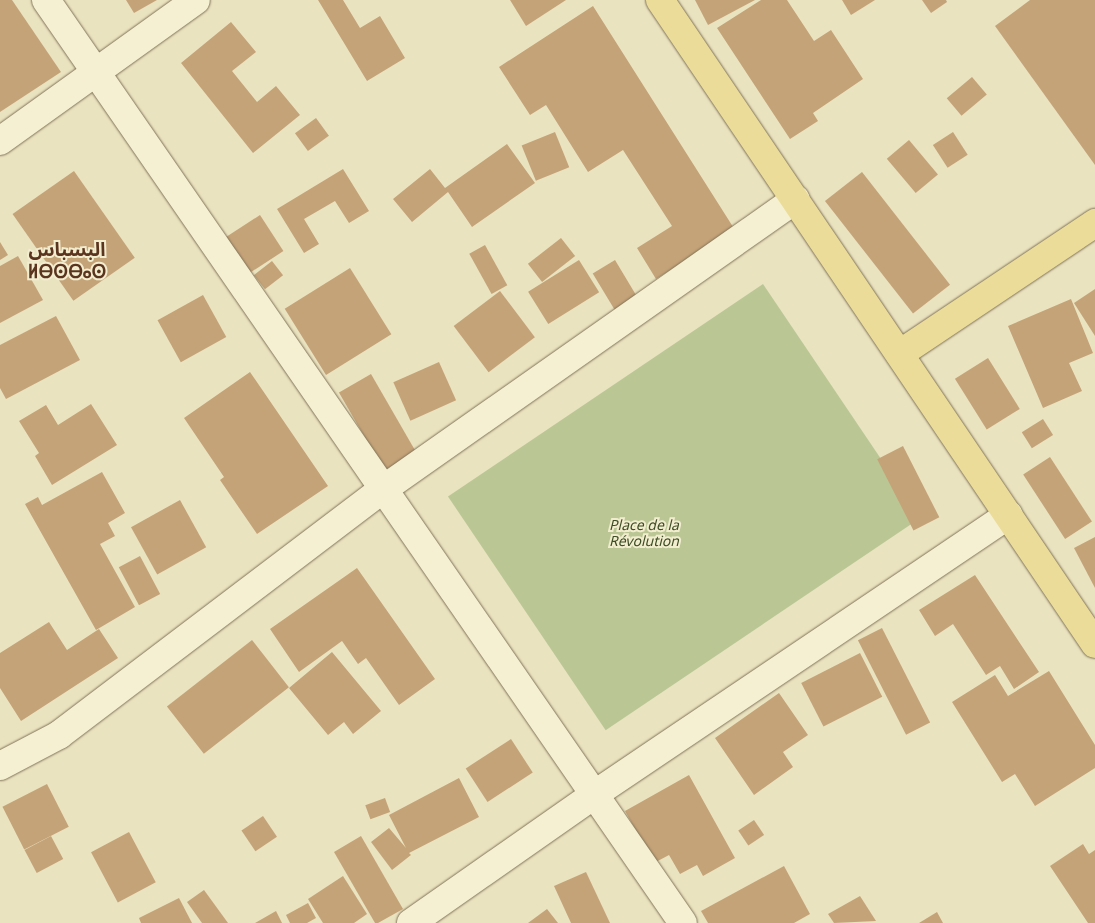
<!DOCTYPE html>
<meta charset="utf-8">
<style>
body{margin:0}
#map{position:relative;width:1095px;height:923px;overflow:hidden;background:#eae3c0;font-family:Georgia,"Noto Sans Arabic","Noto Sans Tifinagh",serif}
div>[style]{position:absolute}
.green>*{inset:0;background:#bac795;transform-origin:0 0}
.building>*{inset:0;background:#c5a378;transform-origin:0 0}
.roads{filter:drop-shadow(0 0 1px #817459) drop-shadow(0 0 1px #817459)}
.minor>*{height:28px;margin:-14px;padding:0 14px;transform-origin:14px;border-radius:14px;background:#f6f0d2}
.major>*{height:28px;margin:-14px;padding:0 14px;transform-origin:14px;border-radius:14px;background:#ebdd99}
span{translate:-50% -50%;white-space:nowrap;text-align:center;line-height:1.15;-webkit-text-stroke:4px #f2edcf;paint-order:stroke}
.park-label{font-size:14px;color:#3d4d25;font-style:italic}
.district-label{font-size:19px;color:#5b341f;font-weight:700}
</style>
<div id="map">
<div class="green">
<i style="left:763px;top:284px;width:282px;height:380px;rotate:56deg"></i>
</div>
<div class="building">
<i style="clip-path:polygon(0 0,12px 0,61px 72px,0 112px)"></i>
<i style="clip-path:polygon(126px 0,157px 0,134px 13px)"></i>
<i style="clip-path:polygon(318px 0,343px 0,360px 28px,380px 16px,405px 58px,367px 81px)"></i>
<i style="clip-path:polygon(510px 0,566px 0,526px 26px)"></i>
<i style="clip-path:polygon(695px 0,755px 0,708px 25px)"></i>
<i style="clip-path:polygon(761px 0,787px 0,814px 41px,831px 30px,863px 79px,813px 113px,818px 121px,790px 139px,717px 28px)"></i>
<i style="clip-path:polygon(842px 0,875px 0,851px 15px)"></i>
<i style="clip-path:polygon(922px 0,946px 0,947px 2px,931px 13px)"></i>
<i style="clip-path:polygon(1030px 0,1095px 0,1095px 165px,995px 26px)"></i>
<i style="clip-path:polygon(593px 6px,735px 230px,656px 279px,637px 248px,672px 226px,623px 150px,588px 172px,546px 105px,530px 115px,499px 67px)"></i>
<i style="clip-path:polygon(231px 22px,256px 52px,232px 71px,257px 102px,276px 86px,300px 115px,253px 153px,181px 63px)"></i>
<i style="left:972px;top:77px;width:23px;height:33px;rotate:50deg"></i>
<i style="left:316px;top:118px;width:22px;height:26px;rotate:54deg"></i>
<i style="left:555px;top:132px;width:38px;height:36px;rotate:68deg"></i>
<i style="left:953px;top:132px;width:27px;height:24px;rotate:57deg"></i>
<i style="left:909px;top:140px;width:45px;height:29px;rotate:50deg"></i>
<i style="clip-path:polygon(507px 144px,535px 183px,472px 227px,448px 192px,412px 222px,393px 199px,430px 169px,445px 188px)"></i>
<i style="clip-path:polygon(343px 169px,369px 211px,349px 223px,335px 201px,304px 219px,319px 244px,304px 253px,277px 209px)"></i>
<i style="left:74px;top:171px;width:106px;height:75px;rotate:55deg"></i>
<i style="left:862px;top:172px;width:143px;height:47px;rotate:52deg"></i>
<i style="left:260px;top:215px;width:43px;height:40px;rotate:57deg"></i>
<i style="left:561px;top:238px;width:23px;height:42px;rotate:52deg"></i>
<i style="clip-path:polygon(0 242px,8px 255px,0 260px)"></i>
<i style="left:485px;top:245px;width:46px;height:18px;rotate:61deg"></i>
<i style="clip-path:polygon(18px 256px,43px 300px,0 323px,0 266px)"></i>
<i style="left:579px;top:260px;width:38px;height:60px;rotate:58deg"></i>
<i style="left:615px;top:260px;width:44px;height:26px;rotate:59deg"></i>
<i style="left:272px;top:261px;width:18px;height:23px;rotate:52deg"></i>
<i style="left:350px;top:268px;width:78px;height:77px;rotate:58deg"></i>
<i style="clip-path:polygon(1095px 289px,1095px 336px,1074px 303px)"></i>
<i style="left:500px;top:291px;width:58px;height:58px;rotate:53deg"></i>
<i style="left:203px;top:295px;width:48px;height:52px;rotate:61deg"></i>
<i style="clip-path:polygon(1071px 299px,1093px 353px,1069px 363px,1082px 391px,1043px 408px,1008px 326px)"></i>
<i style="clip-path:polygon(56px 316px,80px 360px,6px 399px,0 388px,0 345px)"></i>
<i style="left:988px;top:358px;width:60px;height:39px;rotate:58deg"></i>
<i style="left:439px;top:362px;width:42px;height:50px;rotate:66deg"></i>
<i style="clip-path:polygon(250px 372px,328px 486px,257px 534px,220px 480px,224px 477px,184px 418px)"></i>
<i style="left:371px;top:374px;width:90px;height:37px;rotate:60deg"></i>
<i style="clip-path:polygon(91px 404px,117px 445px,52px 485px,35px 456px,39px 453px,19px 421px,46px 405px,58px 425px)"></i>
<i style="left:1043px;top:419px;width:19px;height:25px;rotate:58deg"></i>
<i style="left:903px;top:446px;width:80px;height:29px;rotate:63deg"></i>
<i style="left:1050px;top:457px;width:77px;height:32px;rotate:57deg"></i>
<i style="clip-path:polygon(102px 472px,125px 513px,108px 523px,115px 536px,100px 544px,135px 607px,96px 630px,25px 504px,38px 497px,42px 505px)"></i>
<i style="left:180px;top:500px;width:54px;height:56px;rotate:61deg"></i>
<i style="clip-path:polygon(1095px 537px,1095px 588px,1074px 548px)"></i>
<i style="left:140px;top:556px;width:43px;height:24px;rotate:62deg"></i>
<i style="clip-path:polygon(357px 568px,435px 679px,399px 705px,366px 658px,358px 664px,342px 641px,299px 672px,270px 629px)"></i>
<i style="clip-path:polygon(975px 575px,1039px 672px,1014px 689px,1000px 666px,986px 675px,953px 624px,935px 636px,919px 610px)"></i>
<i style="clip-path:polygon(49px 622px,67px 650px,99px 629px,118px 658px,21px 721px,0 688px,0 653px)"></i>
<i style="left:882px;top:628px;width:106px;height:27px;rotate:63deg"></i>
<i style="left:252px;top:640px;width:60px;height:108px;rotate:52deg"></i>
<i style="clip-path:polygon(332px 652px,381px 711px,353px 734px,344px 722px,328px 735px,289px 688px)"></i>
<i style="left:860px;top:653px;width:49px;height:66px;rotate:63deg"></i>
<i style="clip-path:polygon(1049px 671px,1095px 745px,1095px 768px,1035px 806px,1015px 774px,1002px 782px,952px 702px,995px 675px,1008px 696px)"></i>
<i style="clip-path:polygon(779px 693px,808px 735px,783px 752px,793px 767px,754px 795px,715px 738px)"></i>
<i style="left:511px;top:739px;width:40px;height:54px;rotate:57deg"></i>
<i style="clip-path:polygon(689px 775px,735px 858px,703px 876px,697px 865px,680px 874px,669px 855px,654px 863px,625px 811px)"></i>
<i style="clip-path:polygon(459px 778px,479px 817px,409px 853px,411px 855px,392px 870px,371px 842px,389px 828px,406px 848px,389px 815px)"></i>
<i style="left:47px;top:784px;width:48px;height:50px;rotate:63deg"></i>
<i style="left:385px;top:798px;width:15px;height:21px;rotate:70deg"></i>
<i style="left:263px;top:816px;width:25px;height:26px;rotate:56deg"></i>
<i style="left:754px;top:820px;width:18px;height:19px;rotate:56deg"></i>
<i style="left:129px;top:832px;width:57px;height:43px;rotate:62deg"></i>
<i style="left:51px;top:836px;width:26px;height:30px;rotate:62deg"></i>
<i style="clip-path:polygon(361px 836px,403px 909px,378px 923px,375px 923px,334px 852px)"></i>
<i style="clip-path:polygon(1083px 844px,1089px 854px,1095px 850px,1095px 923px,1088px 923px,1050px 866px)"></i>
<i style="clip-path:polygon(784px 866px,810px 914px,794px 923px,708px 923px,701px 911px)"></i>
<i style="clip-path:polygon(586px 872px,610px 923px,571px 923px,554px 886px)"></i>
<i style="clip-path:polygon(343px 876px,367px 914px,354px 923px,323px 923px,308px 899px)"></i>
<i style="clip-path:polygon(204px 890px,228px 923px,202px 923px,187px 902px)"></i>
<i style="clip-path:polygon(860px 896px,876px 921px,834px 923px,828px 914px)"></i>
<i style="clip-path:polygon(179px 898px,192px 923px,141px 923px,139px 918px)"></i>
<i style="clip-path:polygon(308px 903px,316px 918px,307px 923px,290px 923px,286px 915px)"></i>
<i style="clip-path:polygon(547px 909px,558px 923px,528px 923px)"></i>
<i style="clip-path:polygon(276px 911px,282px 923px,255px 923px)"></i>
<i style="clip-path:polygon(937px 912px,943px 923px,919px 923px)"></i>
</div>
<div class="roads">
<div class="minor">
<i style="left:46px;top:0;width:1121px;rotate:55.39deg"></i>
<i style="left:0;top:141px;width:241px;rotate:-35.7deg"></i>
<i style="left:0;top:766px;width:67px;rotate:-27.7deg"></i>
<i style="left:59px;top:735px;width:409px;rotate:-37.2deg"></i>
<i style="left:385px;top:488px;width:502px;rotate:-35.11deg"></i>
<i style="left:411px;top:923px;width:225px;rotate:-35deg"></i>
<i style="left:595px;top:794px;width:499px;rotate:-34deg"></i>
</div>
<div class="major">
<i style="left:660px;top:0;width:777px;rotate:55.96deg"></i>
<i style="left:901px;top:353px;width:234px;rotate:-33.8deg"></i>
</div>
</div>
<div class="park-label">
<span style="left:644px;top:534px">Place de la<br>Révolution</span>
</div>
<div class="district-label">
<span style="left:67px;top:262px">البسباس<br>ⵍⴱⵙⴱⴰⵙ</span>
</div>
</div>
